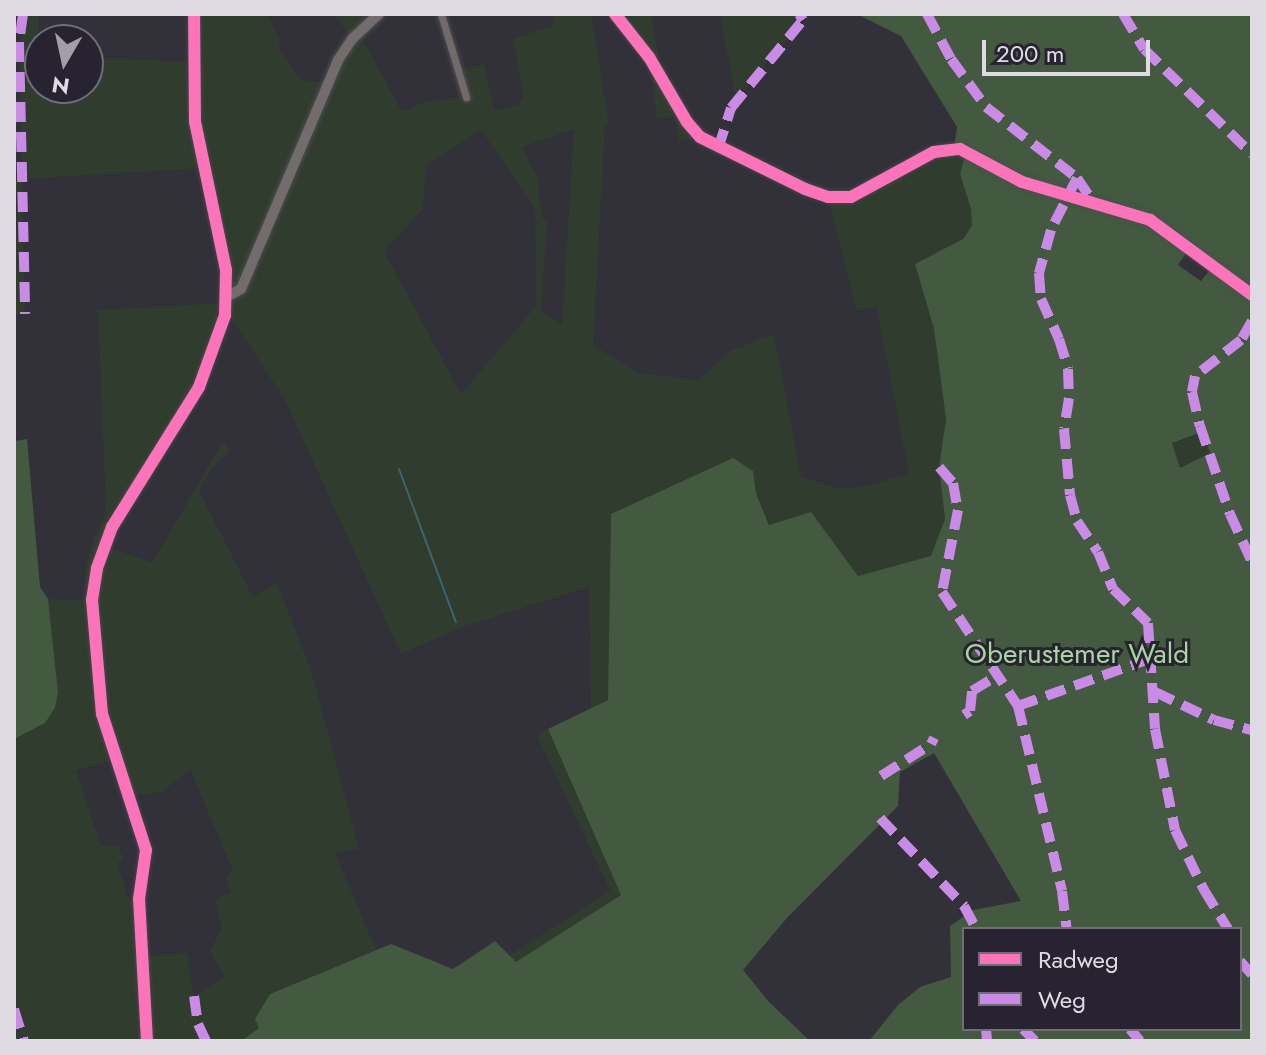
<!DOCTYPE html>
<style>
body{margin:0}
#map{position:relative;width:1266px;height:1055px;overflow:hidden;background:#323038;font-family:Jost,sans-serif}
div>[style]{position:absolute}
.green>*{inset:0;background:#303c2e}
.forest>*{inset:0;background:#435940}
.stream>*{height:2px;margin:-1px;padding:0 1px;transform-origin:1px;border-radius:1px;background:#3a6572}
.roads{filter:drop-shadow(0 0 2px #4e4c53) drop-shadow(0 0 2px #4e4c53)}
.street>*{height:7px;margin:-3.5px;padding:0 3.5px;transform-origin:3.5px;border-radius:3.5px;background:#706b68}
.secondary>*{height:10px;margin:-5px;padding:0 5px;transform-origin:5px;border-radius:5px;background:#736c6c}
.quiet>*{height:10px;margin-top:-5px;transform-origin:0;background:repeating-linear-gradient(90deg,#ca8be6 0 20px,transparent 0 30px)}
.cycleway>*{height:12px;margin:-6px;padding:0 6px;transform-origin:6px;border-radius:6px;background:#fb73b8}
span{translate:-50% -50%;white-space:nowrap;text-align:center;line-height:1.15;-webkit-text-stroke:6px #272331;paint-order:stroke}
.park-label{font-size:28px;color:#a8d49f}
.frame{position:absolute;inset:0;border:16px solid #dedbe5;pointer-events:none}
.legend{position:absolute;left:962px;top:927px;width:280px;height:104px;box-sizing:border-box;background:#272331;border:2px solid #706d79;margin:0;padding:10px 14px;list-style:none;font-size:24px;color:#dedbe5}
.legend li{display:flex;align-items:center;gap:16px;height:40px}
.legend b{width:40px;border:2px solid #706d79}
.north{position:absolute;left:24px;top:24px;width:80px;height:80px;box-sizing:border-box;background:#272331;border:2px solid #706d79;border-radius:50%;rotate:189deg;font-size:22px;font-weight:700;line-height:32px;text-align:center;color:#dedbe5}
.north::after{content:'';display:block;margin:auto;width:28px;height:36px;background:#a29fa8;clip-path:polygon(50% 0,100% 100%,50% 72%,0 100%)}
.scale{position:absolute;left:982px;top:40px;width:168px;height:36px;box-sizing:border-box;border:4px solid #dedbe5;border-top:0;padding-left:10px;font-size:24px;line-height:28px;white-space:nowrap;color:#dedbe5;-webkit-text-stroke:6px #272331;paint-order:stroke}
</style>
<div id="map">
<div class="green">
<i style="clip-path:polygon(evenodd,23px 14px,39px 14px,40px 88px,88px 88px,88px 57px,192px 62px,194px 14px,267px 14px,280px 40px,279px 50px,301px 80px,327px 83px,352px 39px,334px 14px,361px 14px,371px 21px,359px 32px,402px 112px,423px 102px,465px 97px,458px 71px,484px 64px,494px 110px,518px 105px,523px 97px,513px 39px,554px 25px,552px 14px,591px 14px,609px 125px,605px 126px,593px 345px,638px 373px,699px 380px,731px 350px,774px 334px,801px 477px,838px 488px,861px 487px,909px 474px,876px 306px,857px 311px,828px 197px,837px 198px,927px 155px,966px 151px,960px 174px,971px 209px,972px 226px,963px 239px,915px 264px,934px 329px,946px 419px,939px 467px,945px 519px,931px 557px,858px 576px,811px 512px,770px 525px,756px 493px,753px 471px,611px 514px,608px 700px,591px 708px,589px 587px,465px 626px,401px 654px,285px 400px,231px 318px,225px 316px,217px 346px,104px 545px,152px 563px,223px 441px,230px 451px,211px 469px,199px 491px,253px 597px,277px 583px,311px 670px,359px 849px,335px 852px,376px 950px,270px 994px,259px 1028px,241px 1041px,14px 1041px,14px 739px,55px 708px,58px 692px,48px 599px,84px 600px,85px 572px,92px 542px,106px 512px,98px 310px,227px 303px,203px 168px,22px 179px,25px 314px,14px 315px,17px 199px,14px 175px,22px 175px,19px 42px,23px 14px,574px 129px,562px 324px,541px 311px,547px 223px,542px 217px,537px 176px,522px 147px,574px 129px,23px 14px,481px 130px,535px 209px,536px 306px,461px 394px,384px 251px,423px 209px,426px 166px,481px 130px,23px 14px,116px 759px,129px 796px,162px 792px,190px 769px,233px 871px,225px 876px,231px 892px,215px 900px,222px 928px,210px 950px,224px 977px,194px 996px,187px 953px,142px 956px,139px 899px,128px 898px,117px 863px,124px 860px,118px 845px,101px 846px,76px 770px,116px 759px)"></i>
<i style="clip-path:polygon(615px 14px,651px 14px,663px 81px,700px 137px,679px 141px,675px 116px,657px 119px,649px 57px)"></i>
<i style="clip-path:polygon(720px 14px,809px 14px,736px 100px)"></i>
<i style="clip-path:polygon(1202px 432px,1210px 453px,1179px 468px,1172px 443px)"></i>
<i style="clip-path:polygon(548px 729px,622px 895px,516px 963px,509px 956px,610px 890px,537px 736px)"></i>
</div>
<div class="forest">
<i style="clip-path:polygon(evenodd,857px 14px,1252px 14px,1252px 1041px,869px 1041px,898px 1005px,920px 987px,951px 977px,950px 926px,973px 910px,1021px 901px,934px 753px,900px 772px,898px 806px,786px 919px,743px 970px,769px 1002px,810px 1041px,241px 1041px,259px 1028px,255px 1019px,270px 994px,391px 944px,453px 969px,495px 941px,516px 962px,621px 895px,548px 729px,608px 700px,611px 514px,733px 458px,753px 471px,756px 493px,769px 525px,811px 512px,858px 576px,931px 556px,945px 519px,939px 467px,946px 419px,934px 329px,915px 264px,963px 239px,972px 226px,971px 209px,960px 174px,966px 151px,954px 148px,957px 127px,901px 36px,857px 14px,1189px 249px,1212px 267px,1201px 281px,1178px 265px,1189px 249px,857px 14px,1202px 432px,1210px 453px,1180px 468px,1172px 443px,1202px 432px,857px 14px,964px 929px,1240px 929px,1240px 1029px,964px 1029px,964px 929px)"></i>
<i style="clip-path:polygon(27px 439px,40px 587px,48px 599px,58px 692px,55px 708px,45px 723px,14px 739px,14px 441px)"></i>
</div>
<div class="stream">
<i style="left:399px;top:469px;width:163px;rotate:69.6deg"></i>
</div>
<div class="roads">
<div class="street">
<i style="left:441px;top:14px;width:87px;rotate:73.2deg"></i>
</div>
<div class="secondary">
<i style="left:615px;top:14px;width:55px;rotate:51.7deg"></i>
<i style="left:649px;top:57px;width:75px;rotate:59.7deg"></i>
<i style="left:687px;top:122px;width:20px;rotate:49deg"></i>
<i style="left:700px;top:137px;width:117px;rotate:26.3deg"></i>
<i style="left:805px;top:189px;width:24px;rotate:19deg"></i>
<i style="left:828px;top:197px;width:23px"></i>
<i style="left:851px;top:197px;width:94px;rotate:-28.5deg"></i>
<i style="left:934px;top:152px;width:26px;rotate:-7deg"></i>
<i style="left:960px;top:149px;width:70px;rotate:28deg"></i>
<i style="left:1022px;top:182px;width:134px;rotate:16.5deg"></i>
<i style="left:1150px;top:220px;width:127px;rotate:36.3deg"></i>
<i style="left:228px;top:296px;width:15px;rotate:-28deg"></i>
<i style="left:241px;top:289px;width:249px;rotate:-67deg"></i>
<i style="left:338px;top:60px;width:25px;rotate:-56deg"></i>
<i style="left:352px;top:39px;width:37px;rotate:-43deg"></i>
<i style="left:147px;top:1041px;width:142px;rotate:-93.2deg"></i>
<i style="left:139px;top:899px;width:49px;rotate:-81.9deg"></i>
<i style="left:146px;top:850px;width:143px;rotate:-107.9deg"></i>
<i style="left:102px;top:714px;width:114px;rotate:-95deg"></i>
<i style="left:92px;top:600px;width:32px;rotate:-81deg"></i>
<i style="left:97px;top:568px;width:44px;rotate:-69.9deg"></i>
<i style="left:112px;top:527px;width:165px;rotate:-58.1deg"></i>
<i style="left:199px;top:387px;width:77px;rotate:-70.1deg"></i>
<i style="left:225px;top:315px;width:45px;rotate:-88.7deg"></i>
<i style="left:226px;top:270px;width:152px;rotate:-101.8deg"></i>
<i style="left:195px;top:121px;width:107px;rotate:-90.5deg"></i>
</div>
</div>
<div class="quiet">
<i style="left:23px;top:14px;width:28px;rotate:98deg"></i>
<i style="left:19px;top:42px;width:272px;rotate:88.7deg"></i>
<i style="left:927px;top:14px;width:51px;rotate:61.9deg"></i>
<i style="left:951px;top:59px;width:59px;rotate:53.9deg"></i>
<i style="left:986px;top:107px;width:115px;rotate:38deg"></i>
<i style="left:1077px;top:178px;width:30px;rotate:56deg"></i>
<i style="left:1123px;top:14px;width:41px;rotate:59deg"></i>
<i style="left:1144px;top:49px;width:151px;rotate:44.2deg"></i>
<i style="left:718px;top:149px;width:43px;rotate:-72.4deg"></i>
<i style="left:731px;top:108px;width:114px;rotate:-50.7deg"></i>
<i style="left:803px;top:20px;width:7px;rotate:-124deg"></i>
<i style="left:1077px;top:178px;width:58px;rotate:116.6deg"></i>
<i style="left:1051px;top:230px;width:45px;rotate:105.6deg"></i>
<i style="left:1039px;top:273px;width:26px;rotate:86deg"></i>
<i style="left:1041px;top:299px;width:44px;rotate:65.8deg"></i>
<i style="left:1059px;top:339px;width:31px;rotate:73deg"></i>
<i style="left:1068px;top:369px;width:29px;rotate:88deg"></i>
<i style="left:1069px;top:398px;width:31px;rotate:99deg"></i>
<i style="left:1064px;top:429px;width:66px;rotate:84.8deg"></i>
<i style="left:1070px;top:495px;width:27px;rotate:75deg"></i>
<i style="left:1077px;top:521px;width:37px;rotate:56deg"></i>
<i style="left:1098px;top:552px;width:40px;rotate:68deg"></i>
<i style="left:1113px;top:589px;width:49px;rotate:44.2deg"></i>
<i style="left:1148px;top:623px;width:106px;rotate:86.2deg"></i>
<i style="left:1155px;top:729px;width:103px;rotate:78.8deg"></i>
<i style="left:1175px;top:830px;width:67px;rotate:64.2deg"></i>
<i style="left:1204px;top:890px;width:46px;rotate:58.4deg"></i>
<i style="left:1252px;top:321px;width:22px;rotate:120deg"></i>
<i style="left:1241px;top:340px;width:58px;rotate:142deg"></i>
<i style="left:1195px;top:376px;width:16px;rotate:101deg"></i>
<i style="left:1192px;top:392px;width:35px;rotate:77deg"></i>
<i style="left:1200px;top:426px;width:93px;rotate:71.2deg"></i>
<i style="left:1230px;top:514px;width:53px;rotate:65.4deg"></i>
<i style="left:939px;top:467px;width:21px;rotate:49deg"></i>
<i style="left:953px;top:483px;width:27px;rotate:80deg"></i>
<i style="left:958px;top:510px;width:84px;rotate:101deg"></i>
<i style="left:942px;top:592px;width:137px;rotate:56.3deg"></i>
<i style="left:1018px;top:706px;width:190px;rotate:76.6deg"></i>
<i style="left:1062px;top:891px;width:38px;rotate:83deg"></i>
<i style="left:1155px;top:692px;width:65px;rotate:25.4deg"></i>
<i style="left:1214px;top:720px;width:39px;rotate:15deg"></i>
<i style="left:1018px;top:706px;width:142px;rotate:-19.7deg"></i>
<i style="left:964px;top:715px;width:7px;rotate:-34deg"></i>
<i style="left:970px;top:711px;width:20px;rotate:-84deg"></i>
<i style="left:972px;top:691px;width:29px;rotate:-31deg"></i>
<i style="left:881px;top:776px;width:59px;rotate:-32.6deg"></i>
<i style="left:931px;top:744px;width:7px;rotate:-63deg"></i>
<i style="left:880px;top:818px;width:122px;rotate:46.3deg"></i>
<i style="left:964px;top:906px;width:26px;rotate:62deg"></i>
<i style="left:1240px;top:961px;width:18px;rotate:49deg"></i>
<i style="left:194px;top:996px;width:28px;rotate:82deg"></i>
<i style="left:198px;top:1024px;width:19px;rotate:65deg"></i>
<i style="left:14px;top:1009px;width:34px;rotate:73deg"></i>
<i style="left:986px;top:1029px;width:12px;rotate:85deg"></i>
<i style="left:1023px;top:1029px;width:17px;rotate:45deg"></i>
<i style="left:1130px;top:1029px;width:16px;rotate:50deg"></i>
</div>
<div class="cycleway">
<i style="left:615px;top:14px;width:55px;rotate:51.7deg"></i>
<i style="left:649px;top:57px;width:75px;rotate:59.7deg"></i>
<i style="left:687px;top:122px;width:20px;rotate:49deg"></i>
<i style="left:700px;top:137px;width:117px;rotate:26.3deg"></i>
<i style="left:805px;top:189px;width:24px;rotate:19deg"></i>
<i style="left:828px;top:197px;width:23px"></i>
<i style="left:851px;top:197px;width:94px;rotate:-28.5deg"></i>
<i style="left:934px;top:152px;width:26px;rotate:-7deg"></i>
<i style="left:960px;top:149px;width:70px;rotate:28deg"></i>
<i style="left:1022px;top:182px;width:134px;rotate:16.5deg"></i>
<i style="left:1150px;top:220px;width:127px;rotate:36.3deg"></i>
<i style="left:147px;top:1041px;width:142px;rotate:-93.2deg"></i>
<i style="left:139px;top:899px;width:49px;rotate:-81.9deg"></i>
<i style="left:146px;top:850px;width:143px;rotate:-107.9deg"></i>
<i style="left:102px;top:714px;width:114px;rotate:-95deg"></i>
<i style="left:92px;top:600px;width:32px;rotate:-81deg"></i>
<i style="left:97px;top:568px;width:44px;rotate:-69.9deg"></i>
<i style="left:112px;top:527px;width:165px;rotate:-58.1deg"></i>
<i style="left:199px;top:387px;width:77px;rotate:-70.1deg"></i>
<i style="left:225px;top:315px;width:45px;rotate:-88.7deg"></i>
<i style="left:226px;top:270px;width:152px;rotate:-101.8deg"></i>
<i style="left:195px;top:121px;width:107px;rotate:-90.5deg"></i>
</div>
<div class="park-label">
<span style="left:1077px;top:654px">Oberustemer Wald</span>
</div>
<div class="frame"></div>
<ul class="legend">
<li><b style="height:10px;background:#fb73b8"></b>Radweg</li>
<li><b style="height:10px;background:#ca8be6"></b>Weg</li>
</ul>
<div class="north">N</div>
<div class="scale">200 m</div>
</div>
